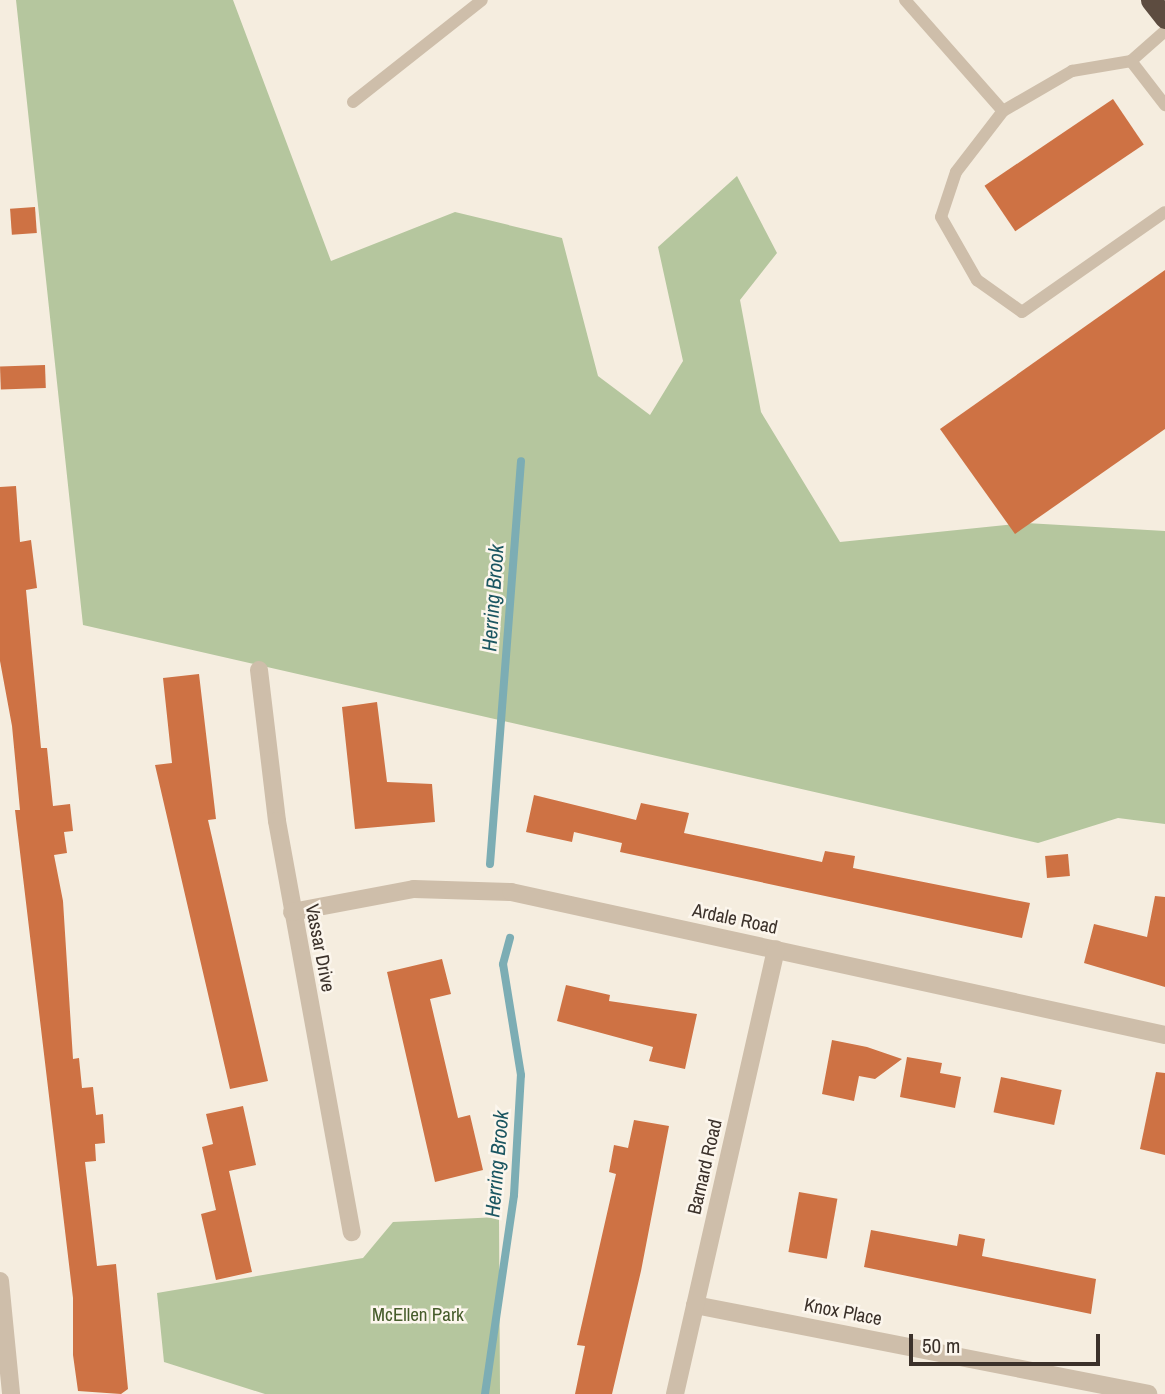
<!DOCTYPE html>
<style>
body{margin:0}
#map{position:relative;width:1165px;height:1394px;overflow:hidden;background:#f5eddf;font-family:"Archivo Narrow",sans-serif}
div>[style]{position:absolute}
.green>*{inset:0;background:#b5c69e}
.stream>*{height:8px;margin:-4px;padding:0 4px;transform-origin:4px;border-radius:4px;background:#7cadb4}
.building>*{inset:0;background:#ce7244;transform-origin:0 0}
.lane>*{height:12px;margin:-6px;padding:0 6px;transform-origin:6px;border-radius:6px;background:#cebeaa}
.street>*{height:18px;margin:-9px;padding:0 9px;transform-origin:9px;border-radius:9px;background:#cebeaa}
.highway>*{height:21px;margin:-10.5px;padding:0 10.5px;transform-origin:10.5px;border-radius:10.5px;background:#5d4c40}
span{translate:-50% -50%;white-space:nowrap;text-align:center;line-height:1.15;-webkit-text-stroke:5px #fcf6ed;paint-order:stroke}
.street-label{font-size:19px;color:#3b312a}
.park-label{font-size:19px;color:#465c2b}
.water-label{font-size:21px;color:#1b5661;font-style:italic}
.scale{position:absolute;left:909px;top:1334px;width:191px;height:32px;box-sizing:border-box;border:4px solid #3b312a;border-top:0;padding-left:9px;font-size:21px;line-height:24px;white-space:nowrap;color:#3b312a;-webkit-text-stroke:5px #fcf6ed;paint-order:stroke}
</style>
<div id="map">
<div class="green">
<i style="clip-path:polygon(16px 0,233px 0,331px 261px,455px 212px,562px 238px,598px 376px,650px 415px,683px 361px,658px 247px,737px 176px,777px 253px,740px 300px,761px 412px,840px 542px,1026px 523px,1165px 531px,1165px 824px,1118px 818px,1038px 843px,83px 625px)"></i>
<i style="clip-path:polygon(499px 1217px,500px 1394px,265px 1394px,164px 1362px,157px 1293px,363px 1258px,393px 1222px)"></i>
</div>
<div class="stream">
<i style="left:490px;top:864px;width:404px;rotate:-85.6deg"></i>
<i style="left:485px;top:1394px;width:201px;rotate:-81.7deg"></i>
<i style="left:514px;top:1195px;width:120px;rotate:-86.7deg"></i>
<i style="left:521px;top:1075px;width:112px;rotate:-99.2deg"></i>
<i style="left:503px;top:964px;width:27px;rotate:-75deg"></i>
</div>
<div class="building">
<i style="left:1113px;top:99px;width:55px;height:155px;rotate:56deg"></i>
<i style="left:35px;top:207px;width:26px;height:25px;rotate:86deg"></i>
<i style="clip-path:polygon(1165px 270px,1165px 429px,1015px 534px,940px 429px)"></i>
<i style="left:45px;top:365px;width:23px;height:45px;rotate:88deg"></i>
<i style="clip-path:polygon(16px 486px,20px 542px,31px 540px,37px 588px,26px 590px,41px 748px,47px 748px,53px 806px,70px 804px,73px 831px,64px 832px,67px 853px,54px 855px,63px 901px,73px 1059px,79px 1058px,82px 1088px,93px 1087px,96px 1115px,103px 1114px,105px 1143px,95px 1144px,96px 1161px,85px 1162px,97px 1266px,116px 1264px,128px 1389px,121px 1394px,78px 1391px,73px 1355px,73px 1298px,15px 810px,20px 810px,12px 726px,0 661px,0 487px)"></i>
<i style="clip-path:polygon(199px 674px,216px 819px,208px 820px,268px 1081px,230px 1089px,155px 765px,172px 763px,163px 678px)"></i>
<i style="clip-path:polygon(377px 702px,387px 782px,432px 784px,435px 822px,355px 829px,342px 707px)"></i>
<i style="clip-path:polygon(534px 795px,636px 820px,641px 803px,689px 813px,684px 833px,822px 862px,825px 851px,855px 856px,853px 868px,1030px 903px,1022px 938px,620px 852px,622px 843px,574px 832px,572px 842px,526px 832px)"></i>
<i style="left:1068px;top:854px;width:22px;height:23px;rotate:85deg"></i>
<i style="clip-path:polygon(1155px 896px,1165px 897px,1165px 987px,1084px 963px,1094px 924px,1147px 937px)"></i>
<i style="clip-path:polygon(442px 959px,451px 994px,430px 999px,458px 1118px,470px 1115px,483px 1170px,435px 1182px,387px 972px)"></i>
<i style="clip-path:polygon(566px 985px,610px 995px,609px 1001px,697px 1014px,685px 1069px,649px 1061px,653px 1047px,557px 1021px)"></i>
<i style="clip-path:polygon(832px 1040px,867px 1047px,902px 1059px,875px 1079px,859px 1076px,854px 1101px,822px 1094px)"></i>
<i style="clip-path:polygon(907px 1057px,942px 1063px,940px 1073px,961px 1077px,955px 1108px,900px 1097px)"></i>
<i style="clip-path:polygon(1156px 1072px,1165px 1073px,1165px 1155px,1140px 1149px)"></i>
<i style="left:1001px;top:1077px;width:62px;height:36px;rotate:12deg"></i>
<i style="clip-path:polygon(243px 1106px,256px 1165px,229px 1171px,252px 1272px,216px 1280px,201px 1214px,216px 1210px,202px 1147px,213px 1144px,206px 1114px)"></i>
<i style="clip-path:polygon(634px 1120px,669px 1126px,641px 1271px,612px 1394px,575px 1394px,585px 1346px,577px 1345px,616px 1174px,609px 1172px,614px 1145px,628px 1148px)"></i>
<i style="left:799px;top:1192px;width:39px;height:61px;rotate:10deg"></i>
<i style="clip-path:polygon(871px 1230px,957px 1246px,959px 1234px,985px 1239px,982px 1256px,1096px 1279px,1091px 1314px,864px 1267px)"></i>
</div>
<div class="lane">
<i style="left:905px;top:0;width:148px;rotate:48.6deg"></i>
<i style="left:1003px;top:111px;width:80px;rotate:-30.1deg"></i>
<i style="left:1072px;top:71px;width:60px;rotate:-9.6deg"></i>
<i style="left:1131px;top:61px;width:45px;rotate:-41.4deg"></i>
<i style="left:1131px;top:61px;width:56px;rotate:52.3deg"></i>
<i style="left:353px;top:102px;width:164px;rotate:-38.3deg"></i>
<i style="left:1003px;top:111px;width:77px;rotate:127.6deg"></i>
<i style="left:956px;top:172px;width:47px;rotate:108.4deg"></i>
<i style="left:941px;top:217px;width:73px;rotate:60.3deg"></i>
<i style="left:977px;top:280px;width:55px;rotate:35.4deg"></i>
<i style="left:1022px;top:312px;width:174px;rotate:-35deg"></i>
</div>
<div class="street">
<i style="left:259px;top:670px;width:152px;rotate:83.2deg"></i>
<i style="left:277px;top:821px;width:418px;rotate:79.7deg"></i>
<i style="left:292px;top:912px;width:124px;rotate:-10.7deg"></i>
<i style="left:414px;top:889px;width:97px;rotate:1.8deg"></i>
<i style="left:511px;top:892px;width:669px;rotate:12.33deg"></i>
<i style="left:0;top:1281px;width:114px;rotate:84.4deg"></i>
<i style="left:695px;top:1305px;width:462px;rotate:11.1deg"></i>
<i style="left:675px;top:1394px;width:456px;rotate:-77.2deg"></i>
</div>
<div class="highway">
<i style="left:1151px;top:0;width:23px;rotate:52deg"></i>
</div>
<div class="street-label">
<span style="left:735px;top:919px;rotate:12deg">Ardale Road</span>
<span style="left:320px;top:948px;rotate:79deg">Vassar Drive</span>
<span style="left:705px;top:1167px;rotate:-77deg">Barnard Road</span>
<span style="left:843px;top:1312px;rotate:11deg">Knox Place</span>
</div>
<div class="park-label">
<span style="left:418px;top:1315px">McEllen Park</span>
</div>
<div class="water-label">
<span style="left:493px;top:598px;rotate:-86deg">Herring Brook</span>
<span style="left:497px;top:1164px;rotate:-85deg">Herring Brook</span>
</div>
<div class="scale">50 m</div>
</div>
